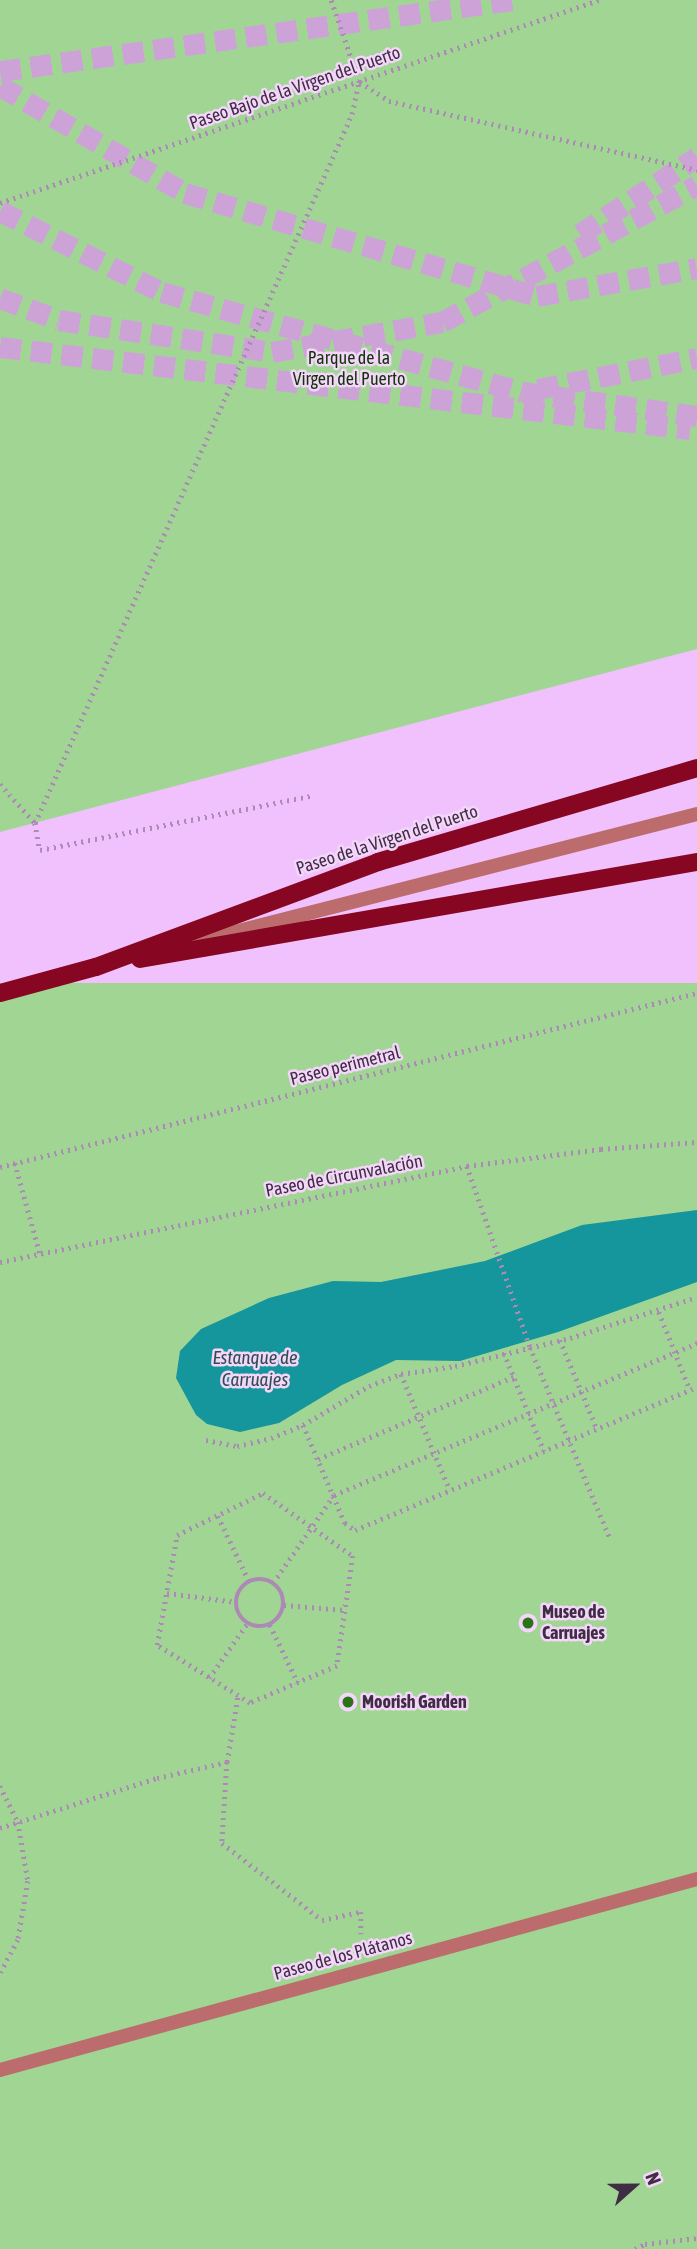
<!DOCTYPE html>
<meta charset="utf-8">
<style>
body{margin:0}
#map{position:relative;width:697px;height:2249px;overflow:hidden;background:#f0c1fc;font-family:"Asap Condensed",sans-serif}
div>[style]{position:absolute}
.green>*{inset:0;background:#a0d594;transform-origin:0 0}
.water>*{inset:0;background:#14969c}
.highway-tunnel>*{height:21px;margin-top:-10.5px;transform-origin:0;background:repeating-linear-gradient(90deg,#cda3d7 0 21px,transparent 0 31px)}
.path>*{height:4.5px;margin-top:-2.25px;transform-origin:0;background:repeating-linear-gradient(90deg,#ad89b6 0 2px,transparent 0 7px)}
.path>.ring{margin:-2.25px;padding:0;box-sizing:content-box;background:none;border:4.5px solid #ad89b6;border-radius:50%}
.street>*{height:14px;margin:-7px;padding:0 7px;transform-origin:7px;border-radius:7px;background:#bc6c6c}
.primary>*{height:18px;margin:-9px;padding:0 9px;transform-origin:9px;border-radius:9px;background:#870621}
.dots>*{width:19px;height:19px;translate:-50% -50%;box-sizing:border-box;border:4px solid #f3d6f9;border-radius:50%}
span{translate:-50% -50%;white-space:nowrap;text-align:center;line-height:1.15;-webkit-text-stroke:5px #f3d6f9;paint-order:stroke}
.street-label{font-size:18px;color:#402d44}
.park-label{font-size:18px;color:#113308}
.poi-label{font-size:18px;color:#402d44;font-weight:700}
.left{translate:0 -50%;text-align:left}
.water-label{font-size:19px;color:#2c4e50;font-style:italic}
.north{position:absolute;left:599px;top:2151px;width:70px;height:70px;-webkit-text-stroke:5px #f3d6f9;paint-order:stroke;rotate:69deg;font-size:19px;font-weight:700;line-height:28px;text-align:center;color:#402d44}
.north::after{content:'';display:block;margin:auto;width:24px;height:32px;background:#402d44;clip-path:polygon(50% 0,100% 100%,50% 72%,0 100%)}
</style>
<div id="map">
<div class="green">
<i style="clip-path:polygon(0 0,697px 0,697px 649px,0 832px)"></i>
<i style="left:697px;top:983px;width:1266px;height:718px;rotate:90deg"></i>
</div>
<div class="water">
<i style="clip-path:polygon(697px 1210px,697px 1282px,558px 1332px,460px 1361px,396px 1360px,342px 1385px,279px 1423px,240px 1432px,207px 1424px,196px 1415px,176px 1378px,180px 1351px,201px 1329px,269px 1298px,333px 1281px,381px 1282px,485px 1261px,582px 1225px)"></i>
</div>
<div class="highway-tunnel">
<i style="left:0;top:71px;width:517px;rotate:-7.89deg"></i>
<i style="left:0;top:86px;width:214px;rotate:30deg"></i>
<i style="left:185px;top:193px;width:367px;rotate:16.3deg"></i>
<i style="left:537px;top:296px;width:162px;rotate:-9.9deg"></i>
<i style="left:0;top:211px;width:181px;rotate:26.6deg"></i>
<i style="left:162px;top:292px;width:375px;rotate:15.5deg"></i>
<i style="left:523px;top:392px;width:176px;rotate:7.9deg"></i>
<i style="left:580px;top:234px;width:140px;rotate:-33.3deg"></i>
<i style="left:0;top:298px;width:63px;rotate:20.4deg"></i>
<i style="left:59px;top:320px;width:215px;rotate:8.5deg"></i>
<i style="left:272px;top:352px;width:173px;rotate:-10deg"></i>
<i style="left:442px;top:322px;width:289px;rotate:-28.2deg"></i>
<i style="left:0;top:347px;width:695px;rotate:6.78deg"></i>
<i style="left:538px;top:389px;width:162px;rotate:-11deg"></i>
</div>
<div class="path">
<i style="left:360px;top:82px;width:35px;rotate:33deg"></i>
<i style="left:389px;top:101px;width:316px;rotate:12.6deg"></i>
<i style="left:0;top:203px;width:632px;rotate:-18.72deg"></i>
<i style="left:0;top:784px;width:52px;rotate:48.1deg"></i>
<i style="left:35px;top:823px;width:27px;rotate:80deg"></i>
<i style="left:40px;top:850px;width:276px;rotate:-11.3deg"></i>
<i style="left:35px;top:823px;width:777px;rotate:-65.91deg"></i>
<i style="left:352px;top:114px;width:33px;rotate:-78deg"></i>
<i style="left:359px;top:82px;width:87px;rotate:-108.9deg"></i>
<i style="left:15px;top:1163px;width:94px;rotate:74.6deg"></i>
<i style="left:467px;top:1166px;width:192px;rotate:70.8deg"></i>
<i style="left:530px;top:1347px;width:207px;rotate:67.3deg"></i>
<i style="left:0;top:1167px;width:718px;rotate:-14.02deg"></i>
<i style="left:0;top:1262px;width:477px;rotate:-11.6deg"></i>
<i style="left:467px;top:1166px;width:135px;rotate:-7.2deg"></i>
<i style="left:601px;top:1149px;width:96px;rotate:-4.2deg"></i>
<i style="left:659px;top:1312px;width:84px;rotate:68.3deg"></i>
<i style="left:560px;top:1340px;width:96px;rotate:67.4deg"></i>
<i style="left:504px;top:1353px;width:106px;rotate:67.8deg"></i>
<i style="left:401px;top:1374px;width:126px;rotate:67.1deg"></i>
<i style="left:303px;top:1425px;width:107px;rotate:66.8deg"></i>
<i style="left:345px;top:1523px;width:12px;rotate:35deg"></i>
<i style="left:355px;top:1530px;width:371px;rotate:-22.7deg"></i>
<i style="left:206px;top:1440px;width:32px;rotate:11deg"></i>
<i style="left:237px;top:1446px;width:35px;rotate:-13deg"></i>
<i style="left:271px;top:1438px;width:35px;rotate:-22deg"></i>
<i style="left:303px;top:1425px;width:77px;rotate:-30.6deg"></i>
<i style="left:369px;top:1386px;width:34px;rotate:-21deg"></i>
<i style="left:401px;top:1374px;width:55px;rotate:-8.4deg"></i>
<i style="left:455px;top:1366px;width:118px;rotate:-13.7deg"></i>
<i style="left:570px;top:1338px;width:133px;rotate:-17.9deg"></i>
<i style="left:318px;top:1459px;width:212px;rotate:-22.8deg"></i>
<i style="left:263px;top:1493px;width:110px;rotate:35deg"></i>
<i style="left:353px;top:1556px;width:111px;rotate:98.3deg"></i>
<i style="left:337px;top:1666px;width:95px;rotate:157deg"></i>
<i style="left:250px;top:1703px;width:110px;rotate:-148.1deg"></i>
<i style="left:157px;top:1645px;width:112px;rotate:-79.7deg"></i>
<i style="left:177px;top:1535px;width:96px;rotate:-26deg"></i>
<i style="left:218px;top:1516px;width:72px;rotate:64.5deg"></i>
<i class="ring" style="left:236px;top:1579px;width:43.5px;height:43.5px"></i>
<i style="left:273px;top:1583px;width:107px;rotate:-55.3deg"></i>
<i style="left:334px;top:1495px;width:394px;rotate:-22.7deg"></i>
<i style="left:167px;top:1593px;width:70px;rotate:7.4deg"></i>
<i style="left:284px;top:1605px;width:61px;rotate:4.7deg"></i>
<i style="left:270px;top:1625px;width:64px;rotate:64.2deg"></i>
<i style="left:209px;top:1678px;width:66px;rotate:-54.9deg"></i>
<i style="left:227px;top:1762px;width:81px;rotate:93.5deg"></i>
<i style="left:222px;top:1843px;width:126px;rotate:37.6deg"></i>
<i style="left:322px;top:1920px;width:40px;rotate:-12deg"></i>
<i style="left:361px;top:1912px;width:22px;rotate:90deg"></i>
<i style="left:0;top:1786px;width:40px;rotate:63.4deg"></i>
<i style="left:18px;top:1822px;width:60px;rotate:80.4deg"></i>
<i style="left:28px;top:1881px;width:60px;rotate:99.6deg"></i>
<i style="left:18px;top:1940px;width:38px;rotate:118deg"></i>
<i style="left:0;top:1828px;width:165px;rotate:-17.7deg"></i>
<i style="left:157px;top:1778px;width:72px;rotate:-12.9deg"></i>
<i style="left:227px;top:1762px;width:68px;rotate:-80.7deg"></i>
<i style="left:635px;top:2249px;width:11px;rotate:-27deg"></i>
<i style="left:645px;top:2244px;width:52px;rotate:-6.6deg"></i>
</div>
<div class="street">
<i style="left:195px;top:942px;width:518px;rotate:-14.3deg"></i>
<i style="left:0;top:2070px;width:723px;rotate:-15.32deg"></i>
</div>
<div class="primary">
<i style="left:140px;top:959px;width:565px;rotate:-9.88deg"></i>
<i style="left:0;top:993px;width:99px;rotate:-15.2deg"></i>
<i style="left:96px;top:967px;width:301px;rotate:-20.4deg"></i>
<i style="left:378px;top:862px;width:333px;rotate:-16.4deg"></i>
</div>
<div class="dots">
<i style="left:528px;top:1623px;background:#2b7316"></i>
<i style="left:348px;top:1702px;background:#2b7316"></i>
</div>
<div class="street-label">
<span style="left:295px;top:88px;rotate:-19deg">Paseo Bajo de la Virgen del Puerto</span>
<span style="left:387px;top:840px;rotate:-18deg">Paseo de la Virgen del Puerto</span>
<span style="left:345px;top:1066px;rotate:-14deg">Paseo perimetral</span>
<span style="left:344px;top:1176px;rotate:-11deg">Paseo de Circunvalación</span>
<span style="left:343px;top:1956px;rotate:-15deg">Paseo de los Plátanos</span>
</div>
<div class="park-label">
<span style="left:349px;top:369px">Parque de la<br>Virgen del Puerto</span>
</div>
<div class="poi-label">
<span class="left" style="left:542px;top:1623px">Museo de<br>Carruajes</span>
<span class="left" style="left:362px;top:1702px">Moorish Garden</span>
</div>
<div class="water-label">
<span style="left:255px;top:1369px">Estanque de<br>Carruajes</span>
</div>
<div class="north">N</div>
</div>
